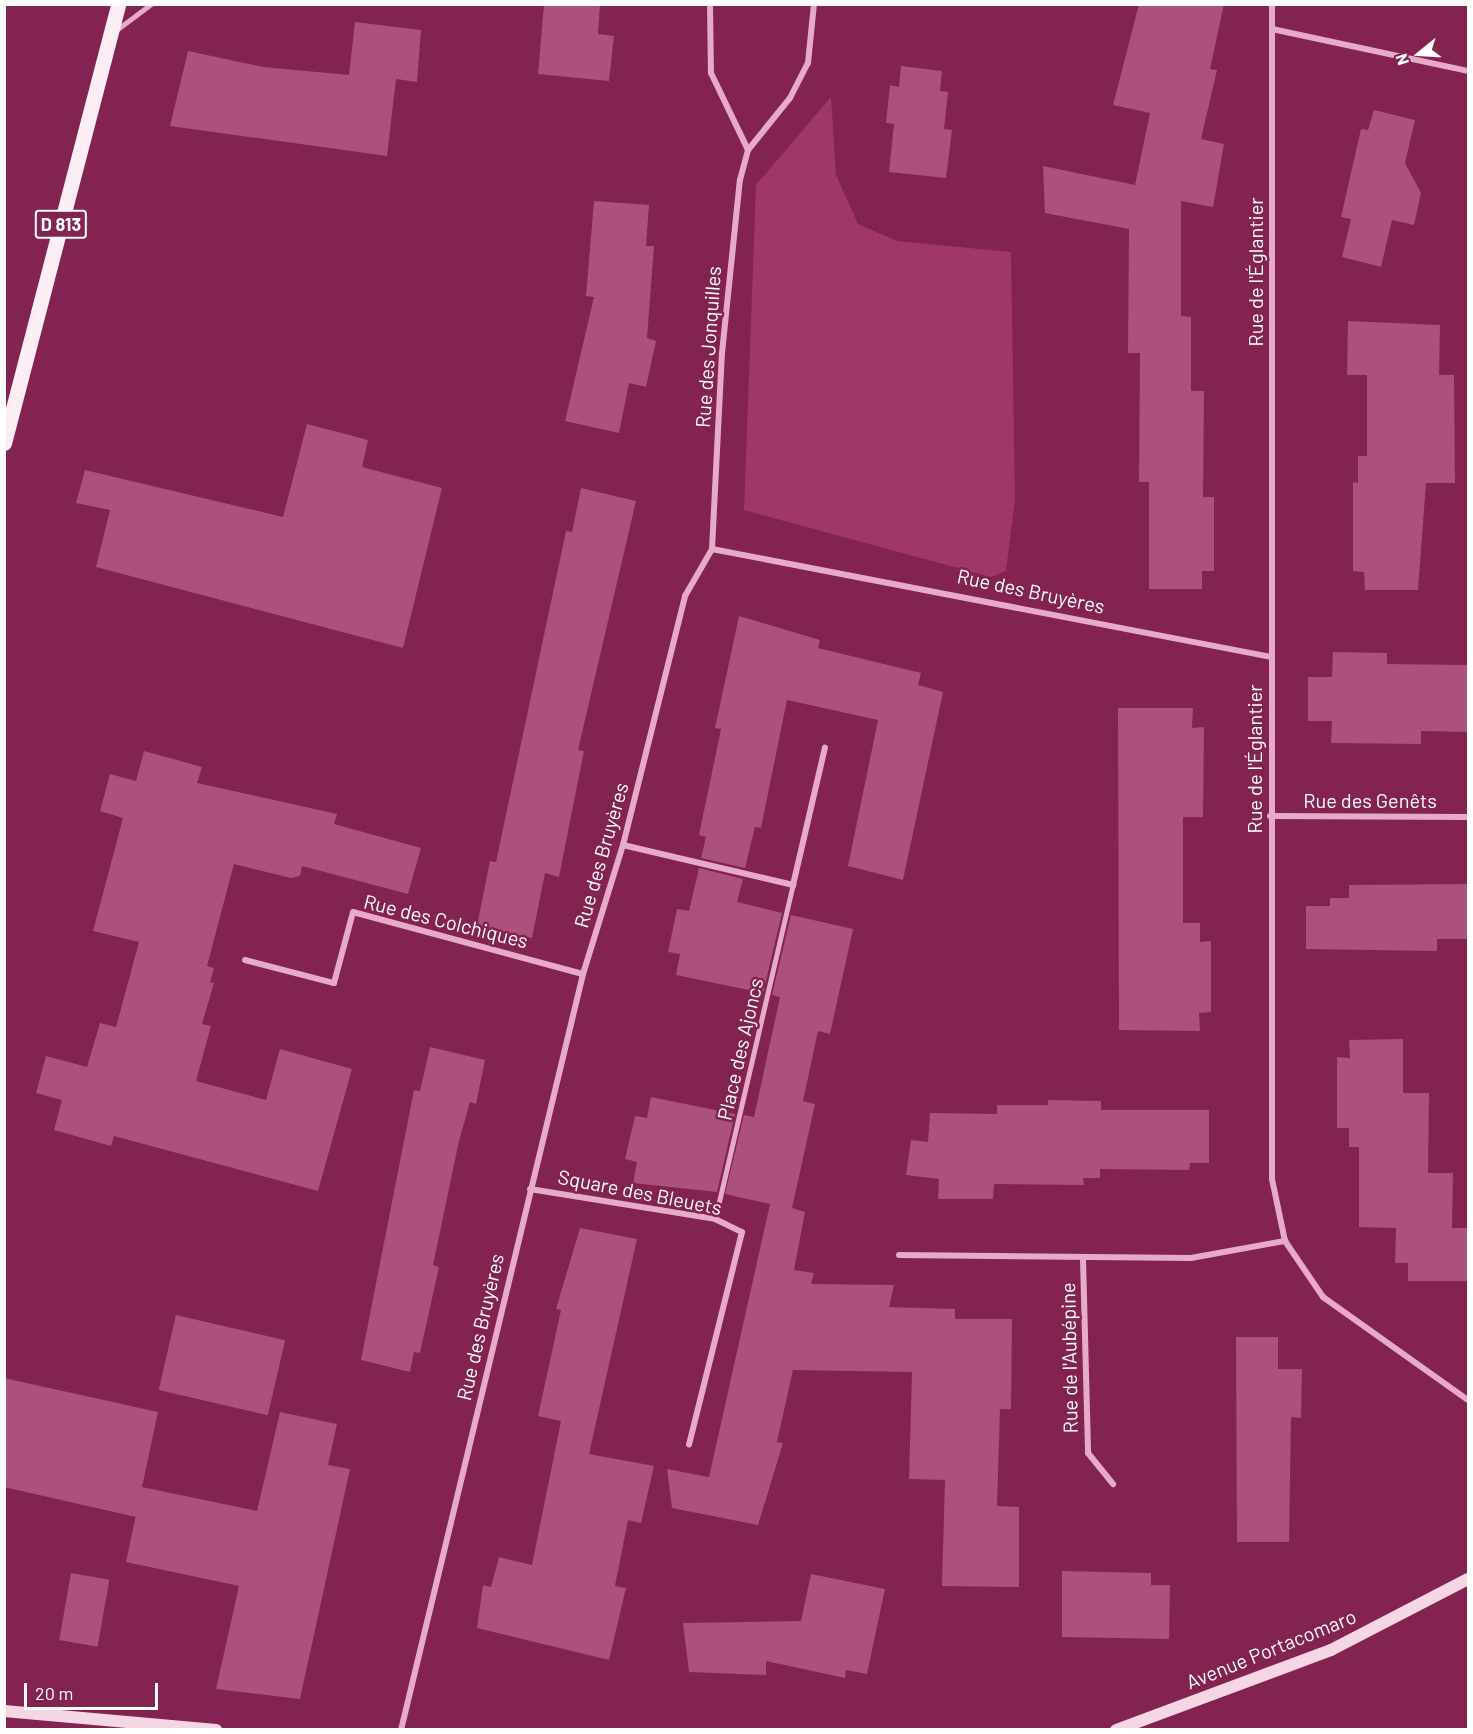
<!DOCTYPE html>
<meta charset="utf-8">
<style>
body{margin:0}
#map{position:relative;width:1473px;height:1734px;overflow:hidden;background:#822351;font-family:Barlow,sans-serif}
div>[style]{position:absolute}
.green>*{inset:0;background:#a0376b}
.building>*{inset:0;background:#ac507d;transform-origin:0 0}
.lane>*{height:4.5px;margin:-2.25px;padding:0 2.25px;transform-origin:2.25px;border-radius:2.25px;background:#e7abc9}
.street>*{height:6px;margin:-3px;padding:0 3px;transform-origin:3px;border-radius:3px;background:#e7abc9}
.secondary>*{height:12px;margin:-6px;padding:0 6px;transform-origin:6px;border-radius:6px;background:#f6d5e5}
.primary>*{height:15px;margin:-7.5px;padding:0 7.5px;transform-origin:7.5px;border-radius:7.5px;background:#fdedf4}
span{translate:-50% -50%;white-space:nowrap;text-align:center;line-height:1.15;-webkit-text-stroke:5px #822351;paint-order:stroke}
.shield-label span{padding:2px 4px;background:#822351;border:2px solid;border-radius:4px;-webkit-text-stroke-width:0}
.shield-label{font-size:18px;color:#fff;font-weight:700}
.street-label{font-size:20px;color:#fff}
.frame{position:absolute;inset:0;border:6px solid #fff;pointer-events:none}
.north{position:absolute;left:1389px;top:24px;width:60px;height:60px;-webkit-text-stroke:4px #822351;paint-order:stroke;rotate:252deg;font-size:16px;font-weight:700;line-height:24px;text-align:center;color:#fff}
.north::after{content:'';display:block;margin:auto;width:21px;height:27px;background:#fff;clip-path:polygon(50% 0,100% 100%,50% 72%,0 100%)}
.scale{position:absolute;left:24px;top:1683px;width:134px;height:27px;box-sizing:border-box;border:3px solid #fff;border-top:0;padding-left:8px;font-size:18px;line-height:21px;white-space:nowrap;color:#fff;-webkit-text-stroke:4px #822351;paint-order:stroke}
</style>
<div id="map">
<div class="green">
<i style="clip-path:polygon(831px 97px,836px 175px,858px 224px,897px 241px,1011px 252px,1015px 499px,1006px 571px,991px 577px,744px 510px,756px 185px)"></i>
</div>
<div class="building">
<i style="clip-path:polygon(544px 4px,600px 4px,598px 34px,614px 36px,609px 81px,538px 74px)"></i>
<i style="clip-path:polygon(1139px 4px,1224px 4px,1210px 69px,1217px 70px,1201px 139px,1224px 144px,1213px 207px,1181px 201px,1181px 316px,1191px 317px,1191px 391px,1204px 391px,1203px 497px,1214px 497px,1214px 571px,1202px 571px,1202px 589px,1149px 589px,1149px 482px,1139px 482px,1140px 353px,1128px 353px,1129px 229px,1045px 213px,1043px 166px,1135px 185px,1150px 113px,1113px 105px)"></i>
<i style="clip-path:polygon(355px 22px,421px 30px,417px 82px,396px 79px,387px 156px,170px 126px,188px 51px,263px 67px,349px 75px)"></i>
<i style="clip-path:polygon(901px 66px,942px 71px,940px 91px,948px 92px,944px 129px,952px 130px,946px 178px,889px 172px,894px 124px,886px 123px,890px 85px,899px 87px)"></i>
<i style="clip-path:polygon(1374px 110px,1415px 120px,1405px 163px,1421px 193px,1414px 225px,1392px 220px,1381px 267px,1342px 257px,1351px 219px,1341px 217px,1361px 129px,1368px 130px)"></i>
<i style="clip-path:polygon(594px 201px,649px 205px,646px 246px,654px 246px,647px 338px,656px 341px,646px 387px,629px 383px,619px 433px,565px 421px,594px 297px,586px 296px)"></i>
<i style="clip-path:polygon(1348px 321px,1440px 325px,1439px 375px,1454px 375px,1455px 483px,1426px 483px,1418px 590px,1365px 590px,1364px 572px,1353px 571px,1353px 482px,1358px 483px,1358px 456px,1367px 456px,1367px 375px,1347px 375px)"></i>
<i style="clip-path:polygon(307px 424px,368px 440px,362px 467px,442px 488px,403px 648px,96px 567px,110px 510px,76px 503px,85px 470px,283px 517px)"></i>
<i style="clip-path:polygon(581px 488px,636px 501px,578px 750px,584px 751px,559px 877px,545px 873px,532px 938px,477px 926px,490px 861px,496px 862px,566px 531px,572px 532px)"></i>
<i style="clip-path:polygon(739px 616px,820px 640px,818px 648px,921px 673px,918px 685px,943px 692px,903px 880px,848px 866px,878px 720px,787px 700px,761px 828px,755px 827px,745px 868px,701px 858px,706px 837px,699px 835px,721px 729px,715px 728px)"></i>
<i style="clip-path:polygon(1333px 652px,1387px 653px,1387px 664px,1468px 665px,1468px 732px,1421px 731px,1421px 744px,1331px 743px,1332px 721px,1308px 721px,1308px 677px,1332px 677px)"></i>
<i style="clip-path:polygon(1118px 708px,1193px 708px,1192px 728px,1204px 727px,1203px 817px,1183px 817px,1183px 923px,1200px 923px,1200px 942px,1211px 941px,1211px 1012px,1199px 1013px,1200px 1031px,1119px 1030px)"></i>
<i style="clip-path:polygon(144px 751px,202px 767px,197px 783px,337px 814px,334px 824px,421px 848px,408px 894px,302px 866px,300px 876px,291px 878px,234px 864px,207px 966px,214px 968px,210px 982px,214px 983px,202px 1024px,211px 1026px,196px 1081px,266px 1100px,280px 1049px,352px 1069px,318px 1191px,114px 1136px,111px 1146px,54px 1130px,62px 1100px,36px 1093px,46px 1056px,87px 1067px,100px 1023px,116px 1027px,139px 942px,93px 931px,123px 818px,100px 811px,110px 774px,136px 781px)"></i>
<i style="clip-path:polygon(699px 868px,743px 879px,737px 902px,782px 913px,763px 993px,676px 975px,680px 954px,668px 952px,677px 909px,689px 911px)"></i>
<i style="clip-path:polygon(1468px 884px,1468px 939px,1437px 939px,1437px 951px,1306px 949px,1306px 906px,1330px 906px,1330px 898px,1349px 898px,1349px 885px)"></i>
<i style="clip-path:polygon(791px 915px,853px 929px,830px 1034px,818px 1031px,803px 1101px,815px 1104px,792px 1208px,805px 1212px,794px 1270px,814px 1273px,811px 1284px,894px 1285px,889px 1307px,955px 1309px,955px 1319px,1012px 1319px,1011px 1409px,1000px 1409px,997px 1506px,1019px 1507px,1019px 1587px,942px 1586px,945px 1480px,909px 1479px,912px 1372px,793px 1370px,777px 1442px,783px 1443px,758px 1525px,672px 1508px,667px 1469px,709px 1477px,770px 1204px,725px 1194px,744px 1115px,754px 1117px,780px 997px,772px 995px)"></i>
<i style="clip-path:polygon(1403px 1039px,1403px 1093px,1429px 1093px,1428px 1173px,1453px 1173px,1452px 1228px,1468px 1228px,1468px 1281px,1408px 1281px,1408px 1263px,1395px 1263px,1396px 1228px,1359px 1227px,1359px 1147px,1349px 1147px,1349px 1128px,1337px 1128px,1337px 1057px,1350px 1058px,1349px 1040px)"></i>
<i style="clip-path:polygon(430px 1047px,485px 1060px,476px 1104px,470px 1102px,459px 1141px,433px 1265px,439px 1267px,420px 1353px,414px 1352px,410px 1372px,361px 1360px,414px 1090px,420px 1091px)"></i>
<i style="clip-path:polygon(651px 1097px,735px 1114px,717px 1192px,633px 1183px,637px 1162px,625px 1159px,635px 1116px,647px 1118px)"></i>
<i style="clip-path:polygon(1048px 1100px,1101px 1101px,1101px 1110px,1209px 1110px,1209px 1163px,1190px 1163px,1189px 1170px,1100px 1169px,1100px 1178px,1083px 1178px,1084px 1185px,994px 1184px,993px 1199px,938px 1199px,939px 1179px,906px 1175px,911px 1140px,928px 1142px,930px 1113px,997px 1114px,997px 1105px,1048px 1105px)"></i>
<i style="clip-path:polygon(580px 1228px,637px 1239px,589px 1454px,654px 1466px,641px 1523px,628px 1520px,615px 1586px,626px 1588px,609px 1660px,477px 1628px,483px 1585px,491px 1587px,499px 1557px,532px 1565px,561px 1421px,538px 1416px,561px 1310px,556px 1309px)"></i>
<i style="left:176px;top:1315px;width:112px;height:77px;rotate:13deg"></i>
<i style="clip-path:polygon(1236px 1337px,1278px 1337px,1278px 1369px,1302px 1369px,1301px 1418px,1291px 1417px,1289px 1542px,1237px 1542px)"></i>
<i style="clip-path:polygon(4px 1378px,158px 1412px,142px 1487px,257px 1511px,280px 1412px,337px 1424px,328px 1465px,350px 1469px,300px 1699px,216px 1689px,239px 1586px,126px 1562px,140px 1496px,136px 1517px,4px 1487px)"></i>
<i style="clip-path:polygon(1062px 1571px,1151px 1573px,1151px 1585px,1170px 1585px,1169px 1639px,1062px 1637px)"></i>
<i style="left:71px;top:1573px;width:39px;height:68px;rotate:10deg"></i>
<i style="clip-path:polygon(811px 1574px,885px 1589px,867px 1674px,846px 1670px,845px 1678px,766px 1661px,766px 1675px,689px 1672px,683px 1623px,801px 1621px)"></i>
</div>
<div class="lane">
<i style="left:115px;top:31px;width:45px;rotate:-36.9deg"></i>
<i style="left:715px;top:1219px;width:343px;rotate:-76.9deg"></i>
</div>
<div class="street">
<i style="left:710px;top:4px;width:69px;rotate:89.2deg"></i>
<i style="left:711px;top:73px;width:85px;rotate:64.3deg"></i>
<i style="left:1272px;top:4px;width:1175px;rotate:90deg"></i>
<i style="left:1272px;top:1179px;width:63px;rotate:78.2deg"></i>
<i style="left:1285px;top:1241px;width:68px;rotate:55.8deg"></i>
<i style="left:1323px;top:1297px;width:178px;rotate:35.4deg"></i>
<i style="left:1272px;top:29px;width:200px;rotate:12.1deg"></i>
<i style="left:712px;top:549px;width:196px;rotate:-87.1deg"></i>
<i style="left:722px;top:353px;width:174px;rotate:-84.1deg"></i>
<i style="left:740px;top:180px;width:31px;rotate:-75deg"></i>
<i style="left:748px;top:150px;width:67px;rotate:-51.1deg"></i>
<i style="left:790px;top:98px;width:39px;rotate:-63deg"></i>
<i style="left:808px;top:63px;width:59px;rotate:-84.2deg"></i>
<i style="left:1270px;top:816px;width:198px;rotate:0.3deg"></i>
<i style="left:623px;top:845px;width:175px;rotate:13.2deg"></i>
<i style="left:793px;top:885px;width:141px;rotate:-76.9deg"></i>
<i style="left:245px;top:960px;width:92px;rotate:14.5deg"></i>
<i style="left:334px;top:983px;width:73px;rotate:-75deg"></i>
<i style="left:353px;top:912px;width:238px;rotate:15.1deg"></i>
<i style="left:530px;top:1189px;width:187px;rotate:9.2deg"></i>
<i style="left:715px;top:1219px;width:30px;rotate:26deg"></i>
<i style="left:742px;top:1232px;width:219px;rotate:104deg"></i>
<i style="left:899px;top:1255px;width:292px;rotate:0.6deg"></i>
<i style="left:1191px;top:1258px;width:96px;rotate:-10.3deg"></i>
<i style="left:1083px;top:1259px;width:194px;rotate:88.5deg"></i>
<i style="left:1088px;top:1453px;width:40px;rotate:51deg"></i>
<i style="left:401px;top:1730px;width:778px;rotate:-76.46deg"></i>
<i style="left:583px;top:974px;width:135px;rotate:-72.8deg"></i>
<i style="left:623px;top:845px;width:257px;rotate:-76deg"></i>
<i style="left:685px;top:596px;width:54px;rotate:-60.1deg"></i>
<i style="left:712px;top:549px;width:569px;rotate:10.93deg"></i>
</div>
<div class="secondary">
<i style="left:4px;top:1711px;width:213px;rotate:5.1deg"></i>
<i style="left:1116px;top:1730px;width:229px;rotate:-20.4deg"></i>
<i style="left:1331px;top:1650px;width:154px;rotate:-27.4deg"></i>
</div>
<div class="primary">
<i style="left:4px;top:443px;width:454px;rotate:-75.4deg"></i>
</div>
<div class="shield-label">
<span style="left:61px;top:224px">D 813</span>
</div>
<div class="street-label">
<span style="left:1255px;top:272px;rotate:-90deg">Rue de l'Églantier</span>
<span style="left:708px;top:347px;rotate:-86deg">Rue des Jonquilles</span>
<span style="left:1031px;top:591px;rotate:12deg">Rue des Bruyères</span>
<span style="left:1254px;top:759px;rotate:-90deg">Rue de l'Églantier</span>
<span style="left:1370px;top:800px">Rue des Genêts</span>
<span style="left:601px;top:855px;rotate:-74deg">Rue des Bruyères</span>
<span style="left:446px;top:921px;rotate:14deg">Rue des Colchiques</span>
<span style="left:740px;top:1049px;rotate:-77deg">Place des Ajoncs</span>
<span style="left:640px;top:1192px;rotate:11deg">Square des Bleuets</span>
<span style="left:480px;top:1327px;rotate:-77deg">Rue des Bruyères</span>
<span style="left:1069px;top:1358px;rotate:-91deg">Rue de l'Aubépine</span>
<span style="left:1271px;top:1649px;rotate:-22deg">Avenue Portacomaro</span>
</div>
<div class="frame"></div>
<div class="north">N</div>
<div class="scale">20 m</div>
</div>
